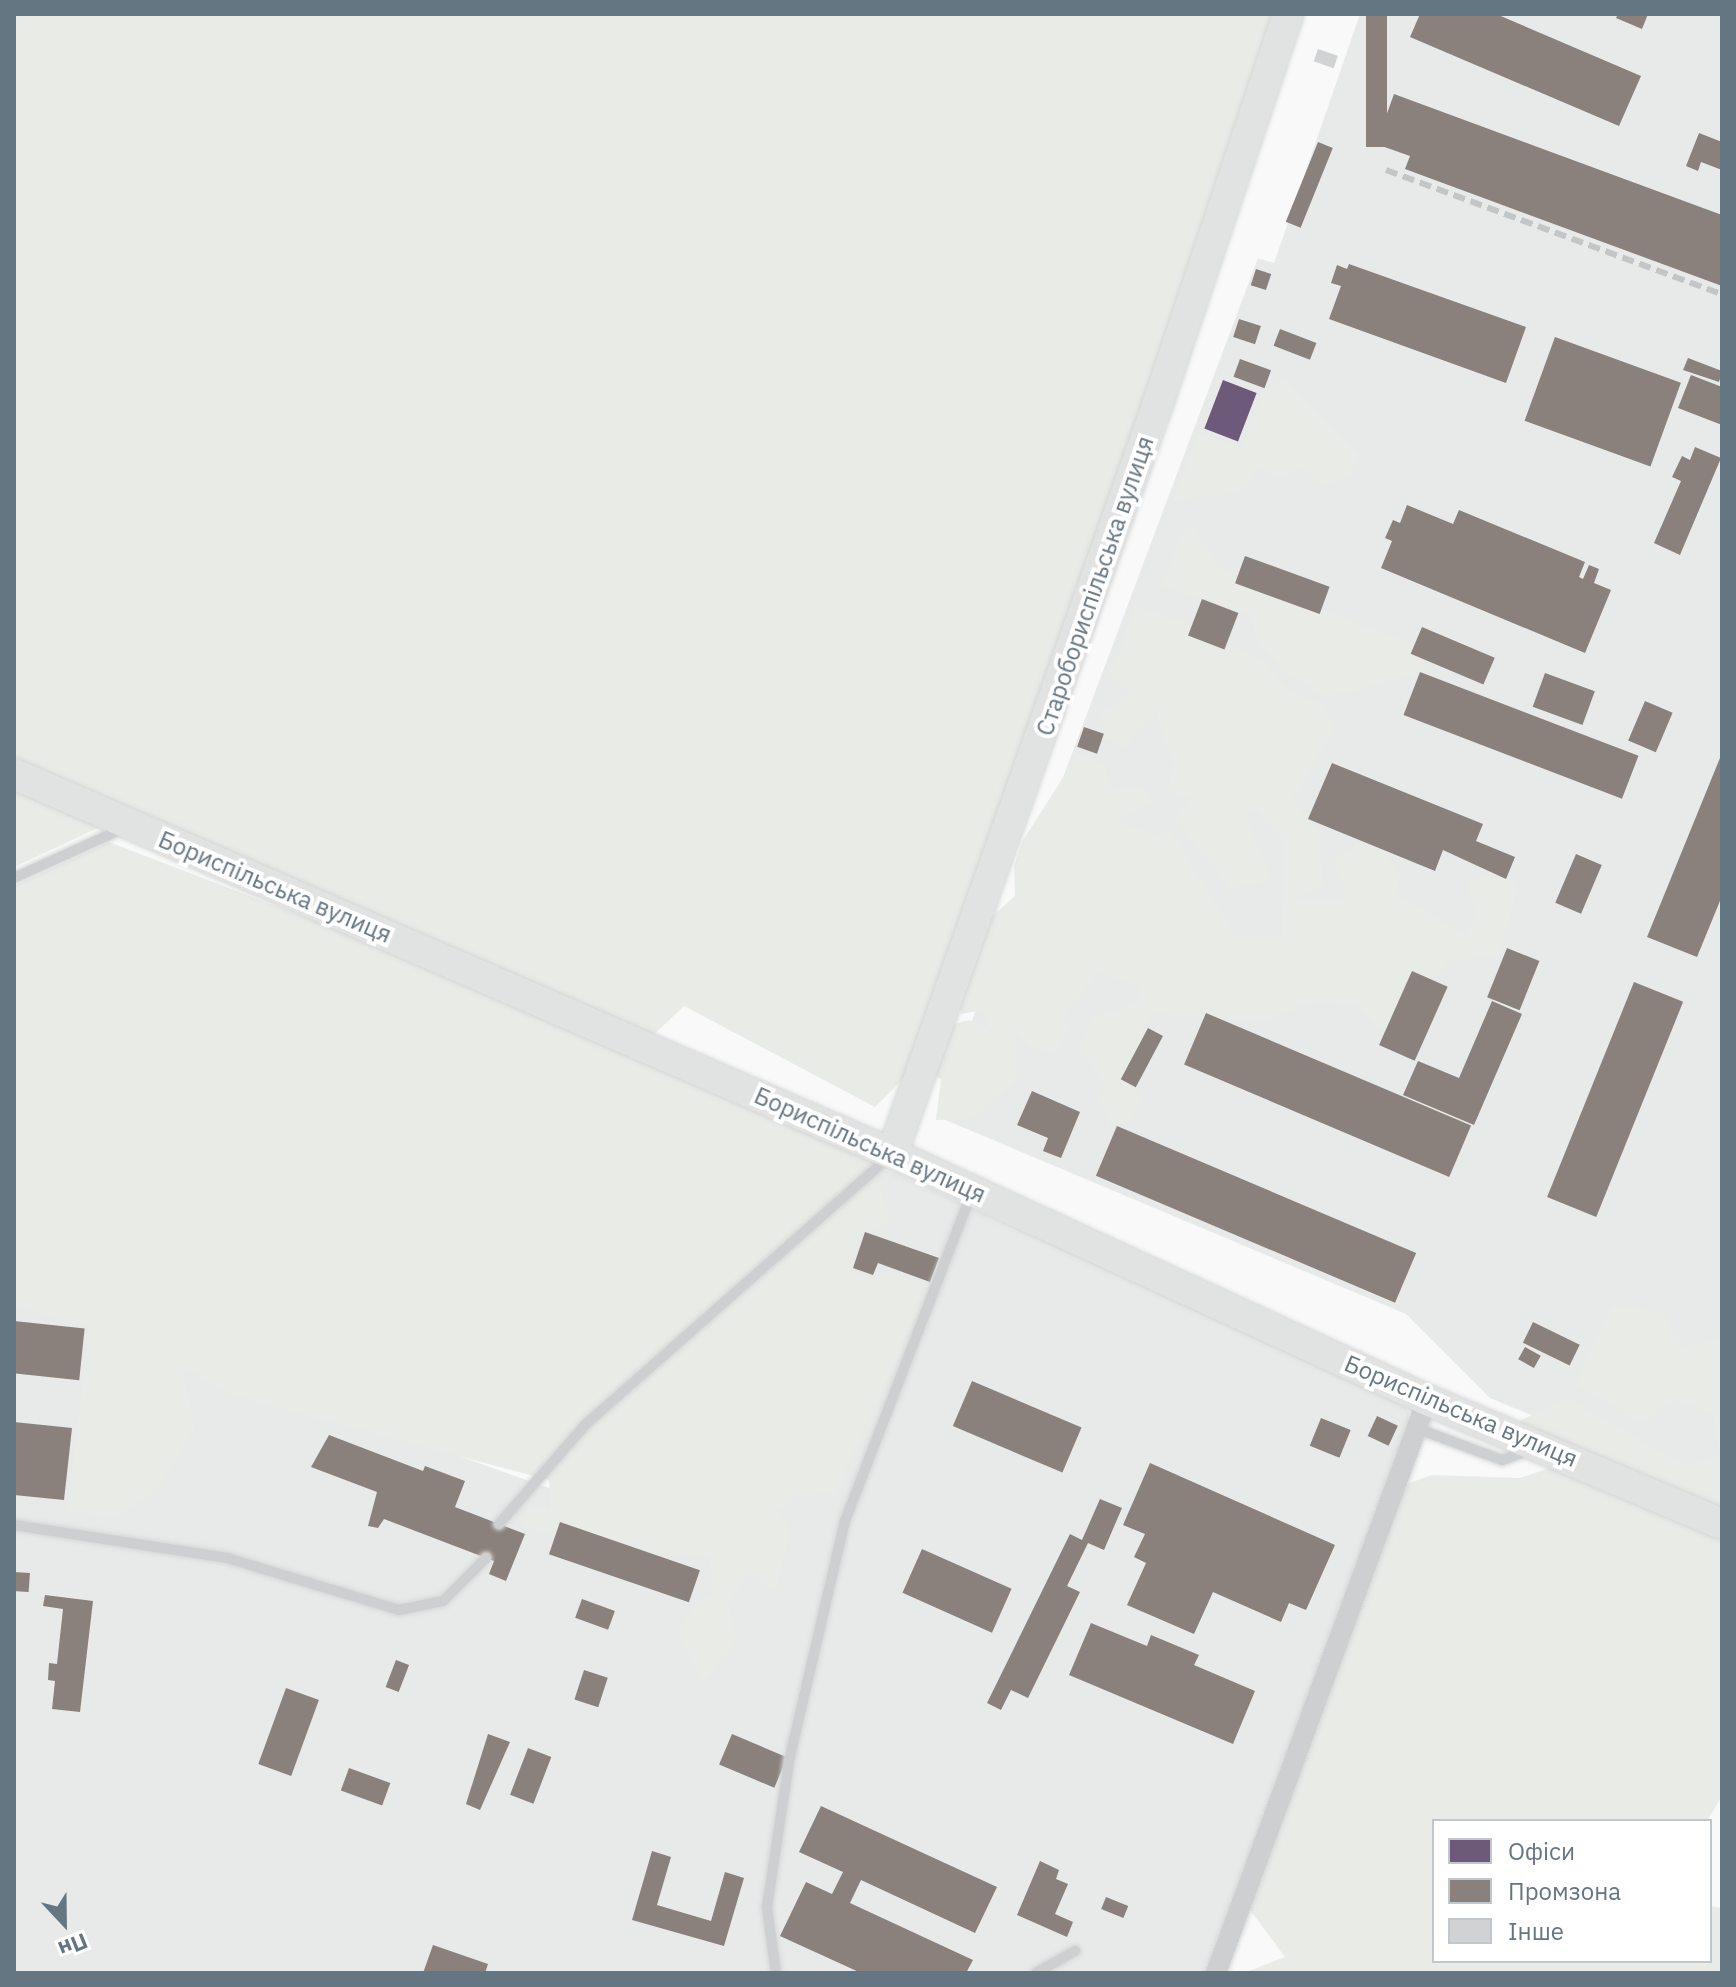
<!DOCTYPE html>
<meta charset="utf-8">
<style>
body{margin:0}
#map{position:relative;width:1736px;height:1987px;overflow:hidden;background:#f9f9f9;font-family:"IBM Plex Sans",sans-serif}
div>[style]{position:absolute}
.built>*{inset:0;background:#e8e9e9}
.green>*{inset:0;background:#e8ebe6}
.offices>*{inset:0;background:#6d597a;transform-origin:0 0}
.industry>*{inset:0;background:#8a817c;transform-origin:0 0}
.building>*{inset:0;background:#d0d2d3;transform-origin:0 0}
.roads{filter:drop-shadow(0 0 2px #d5d6d7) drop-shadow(0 0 2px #d5d6d7)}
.lane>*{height:10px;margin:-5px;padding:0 5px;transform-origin:5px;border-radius:5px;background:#cecfd0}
.street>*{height:20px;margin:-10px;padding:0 10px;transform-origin:10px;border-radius:10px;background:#cecfd0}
.secondary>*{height:30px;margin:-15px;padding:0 15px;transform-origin:15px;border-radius:15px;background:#e1e2e2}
.rail>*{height:6px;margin-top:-3px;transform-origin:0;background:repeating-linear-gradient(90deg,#c3c5c6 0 12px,transparent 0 18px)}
span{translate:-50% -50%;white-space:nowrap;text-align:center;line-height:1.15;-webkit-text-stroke:8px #fff;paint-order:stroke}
.street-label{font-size:24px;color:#657683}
.frame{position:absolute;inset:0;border:16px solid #657683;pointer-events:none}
.legend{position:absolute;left:1432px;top:1819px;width:280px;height:144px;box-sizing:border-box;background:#fff;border:2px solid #c1c8cd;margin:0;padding:10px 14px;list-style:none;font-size:24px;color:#657683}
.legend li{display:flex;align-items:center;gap:16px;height:40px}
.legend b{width:40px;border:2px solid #c1c8cd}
.north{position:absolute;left:24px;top:1883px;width:80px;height:80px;-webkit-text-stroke:6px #fff;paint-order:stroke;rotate:158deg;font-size:22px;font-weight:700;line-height:32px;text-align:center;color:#657683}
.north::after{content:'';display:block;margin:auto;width:28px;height:36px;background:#657683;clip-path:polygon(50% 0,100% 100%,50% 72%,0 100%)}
</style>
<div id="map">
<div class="built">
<i style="clip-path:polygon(1360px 14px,1722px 14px,1722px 1494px,1490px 1398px,1406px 1314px,936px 1116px,1258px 258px,1274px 263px)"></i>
<i style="clip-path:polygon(880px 1168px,1397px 1397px,1409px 1412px,1408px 1428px,1206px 1973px,14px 1973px,14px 1297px,546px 1487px,737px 1537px)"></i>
</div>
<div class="green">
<i style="clip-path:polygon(14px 14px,1287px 14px,905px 1077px,875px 1107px,684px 1006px,647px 1041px,102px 826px,14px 867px)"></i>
<i style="clip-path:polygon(1282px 378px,1360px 456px,1348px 476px,1322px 486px,1303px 468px,1282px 479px,1259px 466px,1241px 493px,1174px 500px,1198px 434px,1242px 445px,1263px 393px)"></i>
<i style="clip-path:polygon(1189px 521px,1223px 571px,1412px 644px,1427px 671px,1328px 698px,1285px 673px,1256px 639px,1252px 615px,1160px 585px)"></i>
<i style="clip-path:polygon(1136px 606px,1183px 621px,1263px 660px,1287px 689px,1325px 705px,1333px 731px,1292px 800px,1320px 832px,1323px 885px,1296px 899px,1343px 900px,1345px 883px,1333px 862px,1357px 844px,1385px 852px,1400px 876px,1397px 895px,1466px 935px,1476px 913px,1467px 885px,1495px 866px,1518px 887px,1499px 956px,1448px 962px,1402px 1019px,1382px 1030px,1356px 1004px,1311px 1002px,1266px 1021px,1152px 1014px,1128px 1085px,1142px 1100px,1130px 1125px,1110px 1125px,1099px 1100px,1106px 1084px,1079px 1049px,1095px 1016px,1139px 1002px,1139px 988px,1099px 971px,1063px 1017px,1068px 1030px,1054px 1052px,1035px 1050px,1016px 1031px,1017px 1079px,972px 1119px,936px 1120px,941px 1079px,926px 1073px,946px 1026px,969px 1020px,993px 1032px,983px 1010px,961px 1014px,958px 994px,986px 922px,1015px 896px,1014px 866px,1022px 842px,1078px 754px,1105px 765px,1112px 791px,1141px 784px,1152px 803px,1114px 821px,1152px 834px,1171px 831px,1235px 936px,1281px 937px,1284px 841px,1255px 808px,1245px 815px,1271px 879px,1231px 890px,1176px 820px,1190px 799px,1166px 791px,1174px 765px,1155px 712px,1123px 748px,1106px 738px,1100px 716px,1129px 691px,1110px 676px)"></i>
<i style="clip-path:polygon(109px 842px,522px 1001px,872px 1153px,890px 1223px,858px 1236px,853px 1272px,873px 1279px,885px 1271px,930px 1284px,835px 1494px,797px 1496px,778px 1512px,790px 1530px,776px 1592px,750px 1573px,728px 1603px,738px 1639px,702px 1683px,679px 1632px,695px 1604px,713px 1595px,709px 1555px,653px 1553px,637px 1543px,598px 1548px,521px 1526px,529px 1504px,550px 1509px,549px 1480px,233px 1396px,183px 1367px,195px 1429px,159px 1487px,118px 1517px,67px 1511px,89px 1328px,14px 1305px,14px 886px)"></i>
<i style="clip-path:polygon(1612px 1305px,1661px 1312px,1683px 1346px,1722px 1340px,1722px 1796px,1707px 1821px,1434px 1821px,1434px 1961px,1710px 1961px,1710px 1906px,1722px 1908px,1722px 1973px,1244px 1973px,1285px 1957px,1247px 1906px,1401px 1486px,1432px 1475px,1520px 1478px,1568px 1462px,1519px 1421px,1568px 1399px,1686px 1466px,1720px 1455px,1713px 1415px,1673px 1399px,1642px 1423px,1576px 1384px)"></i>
</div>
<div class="offices">
<i style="left:1223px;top:380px;width:36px;height:52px;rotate:21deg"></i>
</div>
<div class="industry">
<i style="left:1366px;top:14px;width:21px;height:133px"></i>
<i style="clip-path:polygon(1420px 14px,1496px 14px,1641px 76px,1619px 126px,1410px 37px)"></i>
<i style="clip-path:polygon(1618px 14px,1648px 14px,1642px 29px,1616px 18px)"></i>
<i style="clip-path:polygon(1394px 94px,1722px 215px,1722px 286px,1405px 169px,1410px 156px,1376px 144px)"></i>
<i style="clip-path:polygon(1699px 133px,1722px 142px,1722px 170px,1701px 162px,1698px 171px,1686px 166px)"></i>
<i style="left:1318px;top:142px;width:16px;height:86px;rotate:22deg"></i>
<i style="clip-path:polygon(1349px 264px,1526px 327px,1506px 383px,1329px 319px,1341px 286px,1331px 283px,1337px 265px,1347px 269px)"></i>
<i style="left:1256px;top:269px;width:16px;height:17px;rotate:18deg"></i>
<i style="left:1239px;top:319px;width:23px;height:19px;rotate:18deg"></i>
<i style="left:1280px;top:329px;width:39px;height:18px;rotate:21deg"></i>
<i style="left:1555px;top:337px;width:134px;height:89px;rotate:20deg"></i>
<i style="clip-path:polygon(1688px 358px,1722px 371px,1719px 382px,1683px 370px)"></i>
<i style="left:1240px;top:359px;width:33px;height:19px;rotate:20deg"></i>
<i style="clip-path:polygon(1691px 375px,1722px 387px,1722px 425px,1678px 408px)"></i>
<i style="clip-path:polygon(1695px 447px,1721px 458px,1680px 555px,1654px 543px,1681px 481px,1672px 477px,1682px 456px,1690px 460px)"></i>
<i style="clip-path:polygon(1407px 505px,1453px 524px,1459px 510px,1585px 562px,1579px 577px,1583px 579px,1589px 565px,1599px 569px,1594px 583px,1611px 590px,1585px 653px,1381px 568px,1392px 541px,1385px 538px,1393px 520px,1400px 523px)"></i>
<i style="left:1245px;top:556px;width:90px;height:29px;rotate:20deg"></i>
<i style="left:1202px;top:599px;width:39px;height:39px;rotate:21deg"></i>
<i style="left:1422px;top:627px;width:79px;height:29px;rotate:23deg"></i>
<i style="left:1420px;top:672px;width:234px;height:46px;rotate:21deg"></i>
<i style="left:1545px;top:673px;width:53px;height:36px;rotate:20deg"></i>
<i style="left:1645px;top:701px;width:30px;height:43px;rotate:23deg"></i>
<i style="left:1084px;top:727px;width:21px;height:21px;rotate:19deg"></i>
<i style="clip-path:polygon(1722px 753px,1722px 896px,1697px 957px,1647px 937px)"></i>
<i style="clip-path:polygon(1332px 763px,1483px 824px,1476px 841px,1515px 857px,1506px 879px,1443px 850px,1435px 871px,1308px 819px)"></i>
<i style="left:1576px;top:854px;width:28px;height:53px;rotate:23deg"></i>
<i style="left:1507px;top:948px;width:35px;height:53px;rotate:22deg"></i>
<i style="left:1412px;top:971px;width:39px;height:81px;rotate:24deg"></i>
<i style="left:1634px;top:982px;width:53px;height:232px;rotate:22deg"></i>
<i style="clip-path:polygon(1492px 1001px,1522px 1014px,1474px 1125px,1403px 1095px,1418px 1061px,1459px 1078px)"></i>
<i style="left:1206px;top:1013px;width:288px;height:56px;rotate:23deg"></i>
<i style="left:1148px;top:1028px;width:17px;height:58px;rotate:28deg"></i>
<i style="clip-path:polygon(1032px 1091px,1080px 1112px,1061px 1158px,1043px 1151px,1048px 1138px,1017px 1125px)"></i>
<i style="left:1117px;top:1126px;width:325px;height:54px;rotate:23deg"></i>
<i style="clip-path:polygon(865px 1232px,939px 1258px,930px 1282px,878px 1263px,873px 1275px,853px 1268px)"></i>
<i style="left:14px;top:1321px;width:71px;height:52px;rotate:6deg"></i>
<i style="left:1533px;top:1322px;width:52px;height:23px;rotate:26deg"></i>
<i style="left:1525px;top:1347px;width:18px;height:14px;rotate:29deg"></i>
<i style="left:972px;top:1381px;width:119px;height:49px;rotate:23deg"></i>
<i style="left:1377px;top:1416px;width:23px;height:22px;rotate:25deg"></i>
<i style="left:1321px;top:1418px;width:32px;height:30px;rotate:22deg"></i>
<i style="clip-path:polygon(14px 1422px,72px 1428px,64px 1500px,14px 1495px)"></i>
<i style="clip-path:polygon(329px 1435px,423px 1471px,425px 1466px,465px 1481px,455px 1507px,525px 1534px,506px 1581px,489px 1574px,494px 1561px,384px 1519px,378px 1528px,368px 1526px,377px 1492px,311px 1467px)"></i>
<i style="clip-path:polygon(1150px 1463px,1335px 1545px,1306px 1610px,1289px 1603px,1281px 1622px,1213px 1592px,1194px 1634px,1127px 1605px,1146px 1563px,1134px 1557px,1145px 1534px,1123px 1525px)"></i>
<i style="clip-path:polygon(1100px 1499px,1122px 1508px,1104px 1550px,1088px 1543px,1067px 1586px,1080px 1592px,1028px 1698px,1011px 1690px,1001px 1710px,987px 1703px,1070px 1534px,1082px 1540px)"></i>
<i style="left:560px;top:1522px;width:148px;height:34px;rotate:19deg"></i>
<i style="left:922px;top:1549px;width:98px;height:48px;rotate:24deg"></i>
<i style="left:14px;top:1572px;width:16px;height:19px;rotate:4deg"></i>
<i style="clip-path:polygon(45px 1595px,93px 1601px,80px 1712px,52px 1709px,55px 1681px,48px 1680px,49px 1663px,57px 1664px,63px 1609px,43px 1606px)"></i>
<i style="left:582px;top:1599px;width:35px;height:20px;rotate:20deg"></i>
<i style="clip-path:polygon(1091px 1623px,1147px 1646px,1151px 1635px,1199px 1655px,1194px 1665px,1255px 1691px,1233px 1744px,1069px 1675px)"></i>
<i style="left:396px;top:1660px;width:14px;height:29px;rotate:21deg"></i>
<i style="left:584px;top:1670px;width:25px;height:31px;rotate:18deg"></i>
<i style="left:286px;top:1688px;width:35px;height:81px;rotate:20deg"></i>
<i style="clip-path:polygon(488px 1734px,510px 1742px,480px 1810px,466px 1804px)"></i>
<i style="left:732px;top:1734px;width:60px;height:33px;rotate:23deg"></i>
<i style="left:528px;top:1748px;width:25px;height:50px;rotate:21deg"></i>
<i style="left:349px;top:1768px;width:44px;height:24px;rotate:20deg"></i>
<i style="clip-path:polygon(821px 1806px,997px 1887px,975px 1933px,861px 1880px,850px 1903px,973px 1960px,966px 1973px,861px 1973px,780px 1936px,806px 1882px,832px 1894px,843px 1872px,799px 1852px)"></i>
<i style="clip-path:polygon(652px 1851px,671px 1857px,657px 1905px,711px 1921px,725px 1872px,744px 1878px,724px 1946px,632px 1920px)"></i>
<i style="clip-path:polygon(1040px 1861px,1059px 1870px,1056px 1879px,1068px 1884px,1055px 1914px,1073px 1922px,1067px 1937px,1017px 1915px)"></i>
<i style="left:1106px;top:1897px;width:24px;height:13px;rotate:22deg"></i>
<i style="clip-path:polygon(433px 1945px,488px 1964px,485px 1973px,423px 1973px)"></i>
</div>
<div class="building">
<i style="left:1318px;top:49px;width:21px;height:13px;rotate:19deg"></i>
</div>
<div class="roads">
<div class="lane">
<i style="left:14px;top:878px;width:119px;rotate:-24.4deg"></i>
<i style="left:1416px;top:1428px;width:92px;rotate:20.4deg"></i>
<i style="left:1502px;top:1460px;width:30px;rotate:-20deg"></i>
<i style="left:499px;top:1524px;width:131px;rotate:-49deg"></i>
<i style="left:585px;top:1425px;width:404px;rotate:-41.4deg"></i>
<i style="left:14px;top:1525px;width:216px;rotate:8.8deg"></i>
<i style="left:227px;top:1558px;width:180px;rotate:16.8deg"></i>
<i style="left:399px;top:1610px;width:45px;rotate:-11.6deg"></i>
<i style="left:443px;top:1601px;width:61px;rotate:-45deg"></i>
<i style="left:776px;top:1973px;width:67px;rotate:-97.8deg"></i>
<i style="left:767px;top:1907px;width:148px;rotate:-81.4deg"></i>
<i style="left:789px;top:1761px;width:246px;rotate:-76.9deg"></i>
<i style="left:845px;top:1521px;width:353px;rotate:-68.9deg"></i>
<i style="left:1036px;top:1973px;width:45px;rotate:-29.4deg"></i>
</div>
<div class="street">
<i style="left:1216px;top:1973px;width:611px;rotate:-69.78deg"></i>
</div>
<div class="secondary">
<i style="left:14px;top:774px;width:957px;rotate:23.4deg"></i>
<i style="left:892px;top:1154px;width:589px;rotate:24.69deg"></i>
<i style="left:1427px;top:1400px;width:320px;rotate:22.8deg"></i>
<i style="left:892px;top:1154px;width:790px;rotate:-70.49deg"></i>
<i style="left:1156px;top:409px;width:416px;rotate:-71.5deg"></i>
</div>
</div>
<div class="rail">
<i style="left:1386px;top:170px;width:358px;rotate:20.3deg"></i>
</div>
<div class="street-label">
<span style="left:1095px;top:586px;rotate:-71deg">Старобориспільська вулиця</span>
<span style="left:275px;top:887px;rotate:23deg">Бориспільська вулиця</span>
<span style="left:870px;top:1145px;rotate:24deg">Бориспільська вулиця</span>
<span style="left:1461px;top:1411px;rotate:23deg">Бориспільська вулиця</span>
</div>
<div class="frame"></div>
<ul class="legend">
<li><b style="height:22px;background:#6d597a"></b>Офіси</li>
<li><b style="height:22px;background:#8a817c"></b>Промзона</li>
<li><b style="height:22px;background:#d0d2d3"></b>Інше</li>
</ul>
<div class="north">Пн</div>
</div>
